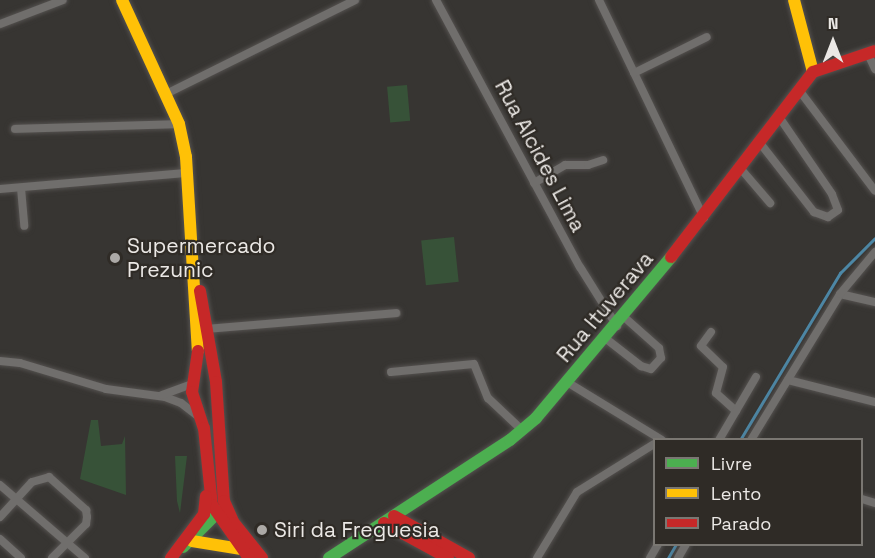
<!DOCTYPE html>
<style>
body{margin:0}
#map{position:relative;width:875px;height:558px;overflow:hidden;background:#373532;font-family:"Space Grotesk",sans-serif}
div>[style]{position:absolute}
.green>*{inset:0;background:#375238;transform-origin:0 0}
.stream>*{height:3px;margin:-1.5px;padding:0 1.5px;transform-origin:1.5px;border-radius:1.5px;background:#4d88a7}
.roads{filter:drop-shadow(0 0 2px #54514f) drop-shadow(0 0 2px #54514f)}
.street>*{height:8px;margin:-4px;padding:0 4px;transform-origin:4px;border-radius:4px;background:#706e6c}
.fast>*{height:12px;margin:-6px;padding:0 6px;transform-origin:6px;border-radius:6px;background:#4caf50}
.slow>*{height:12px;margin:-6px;padding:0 6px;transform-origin:6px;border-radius:6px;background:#ffc107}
.jam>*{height:12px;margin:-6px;padding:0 6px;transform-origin:6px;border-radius:6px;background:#c62828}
.dots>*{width:16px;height:16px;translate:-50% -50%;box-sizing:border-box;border:3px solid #2f2b26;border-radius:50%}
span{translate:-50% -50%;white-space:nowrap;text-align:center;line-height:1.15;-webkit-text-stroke:4.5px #2f2b26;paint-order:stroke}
.street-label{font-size:21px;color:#ebe8e5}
.poi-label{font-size:21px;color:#ebe8e5}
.left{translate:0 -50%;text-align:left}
.legend{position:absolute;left:653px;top:438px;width:210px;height:108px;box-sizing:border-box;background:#2f2b26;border:2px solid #7a7772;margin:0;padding:8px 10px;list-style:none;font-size:18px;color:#ebe8e5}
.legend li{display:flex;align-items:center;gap:12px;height:30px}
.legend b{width:30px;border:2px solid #7a7772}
.north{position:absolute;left:803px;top:12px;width:60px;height:60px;-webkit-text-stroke:4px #2f2b26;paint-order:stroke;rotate:0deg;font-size:16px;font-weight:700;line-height:24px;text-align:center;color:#ebe8e5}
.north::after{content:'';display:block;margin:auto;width:21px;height:27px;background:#ebe8e5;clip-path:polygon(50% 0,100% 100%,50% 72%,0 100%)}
</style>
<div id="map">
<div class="green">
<i style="left:407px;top:85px;width:36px;height:20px;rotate:85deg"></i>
<i style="left:454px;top:237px;width:45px;height:33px;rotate:84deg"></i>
<i style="clip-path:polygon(91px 420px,98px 420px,101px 446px,122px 444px,125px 436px,126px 495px,80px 479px)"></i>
<i style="clip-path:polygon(175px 456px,187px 456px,180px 513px,177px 501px)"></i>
</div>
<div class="stream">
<i style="left:740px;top:440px;width:195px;rotate:-59.1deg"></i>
<i style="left:840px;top:273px;width:49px;rotate:-45deg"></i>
<i style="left:668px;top:558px;width:16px;rotate:-60deg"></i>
</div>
<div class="roads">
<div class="street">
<i style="left:436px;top:0;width:303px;rotate:61.7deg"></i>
<i style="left:580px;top:267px;width:70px;rotate:57.9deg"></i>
<i style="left:599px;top:0;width:242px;rotate:64.3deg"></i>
<i style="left:0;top:24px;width:67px;rotate:-20.9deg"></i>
<i style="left:868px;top:54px;width:17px;rotate:65deg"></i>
<i style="left:634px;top:73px;width:81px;rotate:-26.3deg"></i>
<i style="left:799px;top:90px;width:126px;rotate:53deg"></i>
<i style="left:166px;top:94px;width:211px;rotate:-26.4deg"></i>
<i style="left:15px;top:129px;width:164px;rotate:-1.7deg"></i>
<i style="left:760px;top:143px;width:88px;rotate:52deg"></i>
<i style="left:814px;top:212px;width:15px;rotate:20deg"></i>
<i style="left:828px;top:217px;width:12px;rotate:-35deg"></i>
<i style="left:838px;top:210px;width:17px;rotate:-111deg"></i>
<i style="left:832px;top:194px;width:93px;rotate:-124.5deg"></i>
<i style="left:741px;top:169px;width:45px;rotate:49.5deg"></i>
<i style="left:534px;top:183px;width:36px;rotate:-30deg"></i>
<i style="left:565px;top:165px;width:23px"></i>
<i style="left:588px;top:165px;width:16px;rotate:-18deg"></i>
<i style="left:21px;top:188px;width:38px;rotate:85deg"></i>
<i style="left:0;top:189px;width:189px;rotate:-4.9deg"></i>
<i style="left:840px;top:294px;width:36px;rotate:13deg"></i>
<i style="left:207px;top:329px;width:190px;rotate:-4.8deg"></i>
<i style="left:711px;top:332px;width:17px;rotate:126deg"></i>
<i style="left:701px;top:346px;width:30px;rotate:44deg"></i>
<i style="left:723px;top:367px;width:27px;rotate:105deg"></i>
<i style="left:716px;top:393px;width:27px;rotate:42deg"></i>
<i style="left:605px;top:338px;width:46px;rotate:37.9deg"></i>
<i style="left:641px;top:366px;width:10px;rotate:17deg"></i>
<i style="left:651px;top:369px;width:15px;rotate:-48deg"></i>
<i style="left:661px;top:358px;width:10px;rotate:-101deg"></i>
<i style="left:659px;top:348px;width:47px;rotate:-138.5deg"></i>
<i style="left:0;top:361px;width:20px;rotate:6deg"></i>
<i style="left:20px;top:363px;width:90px;rotate:16.8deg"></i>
<i style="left:106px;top:389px;width:60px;rotate:7.7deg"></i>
<i style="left:165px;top:397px;width:17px;rotate:21deg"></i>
<i style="left:181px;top:403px;width:23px;rotate:38deg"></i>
<i style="left:391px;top:372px;width:83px;rotate:-5.5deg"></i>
<i style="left:474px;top:364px;width:37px;rotate:68deg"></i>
<i style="left:488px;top:398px;width:47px;rotate:43.3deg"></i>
<i style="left:788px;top:380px;width:90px;rotate:14.2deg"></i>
<i style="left:567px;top:382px;width:111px;rotate:31.4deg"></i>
<i style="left:162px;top:395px;width:32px;rotate:-20deg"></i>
<i style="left:719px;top:440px;width:73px;rotate:-59.6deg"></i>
<i style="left:751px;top:440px;width:171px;rotate:-58.6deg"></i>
<i style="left:840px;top:294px;width:55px;rotate:-50.2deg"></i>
<i style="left:0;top:485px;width:112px;rotate:40.7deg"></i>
<i style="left:862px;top:499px;width:14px;rotate:17deg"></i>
<i style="left:0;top:517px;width:47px;rotate:-47.6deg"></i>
<i style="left:32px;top:482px;width:18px;rotate:-16deg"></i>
<i style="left:49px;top:477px;width:50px;rotate:41.7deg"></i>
<i style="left:86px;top:510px;width:7px;rotate:82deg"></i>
<i style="left:87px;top:517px;width:7px;rotate:98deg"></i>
<i style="left:86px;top:524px;width:48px;rotate:135deg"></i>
<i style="left:0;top:539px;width:28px;rotate:42deg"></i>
<i style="left:537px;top:558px;width:77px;rotate:-58.8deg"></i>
<i style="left:577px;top:492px;width:91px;rotate:-31.9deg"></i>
<i style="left:650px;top:558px;width:16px;rotate:-60deg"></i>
<i style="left:678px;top:558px;width:16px;rotate:-60deg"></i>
</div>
<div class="fast">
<i style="left:183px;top:547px;width:51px;rotate:-45deg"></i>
<i style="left:329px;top:558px;width:216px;rotate:-33.1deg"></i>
<i style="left:510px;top:440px;width:34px;rotate:-40deg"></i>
<i style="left:536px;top:418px;width:210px;rotate:-50deg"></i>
</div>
<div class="slow">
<i style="left:122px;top:0;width:136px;rotate:65.3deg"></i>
<i style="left:179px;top:124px;width:34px;rotate:78deg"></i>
<i style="left:186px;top:157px;width:194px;rotate:86.5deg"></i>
<i style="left:794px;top:0;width:74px;rotate:75.2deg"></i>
<i style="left:192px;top:541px;width:50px;rotate:9.3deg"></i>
</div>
<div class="jam">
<i style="left:671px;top:257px;width:233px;rotate:-52.5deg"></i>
<i style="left:813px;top:72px;width:65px;rotate:-18.7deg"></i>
<i style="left:200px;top:291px;width:92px;rotate:80deg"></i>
<i style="left:216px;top:382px;width:119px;rotate:86.2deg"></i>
<i style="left:224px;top:501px;width:24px;rotate:66deg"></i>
<i style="left:234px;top:523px;width:45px;rotate:51.3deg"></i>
<i style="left:198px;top:351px;width:41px;rotate:98.3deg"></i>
<i style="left:192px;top:392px;width:38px;rotate:72deg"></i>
<i style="left:204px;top:428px;width:77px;rotate:84.1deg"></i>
<i style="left:212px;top:505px;width:65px;rotate:55.1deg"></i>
<i style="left:394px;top:516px;width:86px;rotate:29.2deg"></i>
<i style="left:384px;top:523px;width:73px;rotate:28.7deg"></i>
<i style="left:171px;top:558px;width:55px;rotate:-53.1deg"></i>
<i style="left:204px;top:514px;width:18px;rotate:-84deg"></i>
</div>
</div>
<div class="dots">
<i style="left:115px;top:258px;background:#aca9a6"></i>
<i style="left:262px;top:530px;background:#aca9a6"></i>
</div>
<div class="street-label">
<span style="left:540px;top:156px;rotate:62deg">Rua Alcides Lima</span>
<span style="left:605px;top:307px;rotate:-50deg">Rua Ituverava</span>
</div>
<div class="poi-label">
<span class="left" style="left:127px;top:258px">Supermercado<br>Prezunic</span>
<span class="left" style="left:274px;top:530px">Siri da Freguesia</span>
</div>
<ul class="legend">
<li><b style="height:8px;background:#4caf50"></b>Livre</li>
<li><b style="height:8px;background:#ffc107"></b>Lento</li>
<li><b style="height:8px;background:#c62828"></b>Parado</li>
</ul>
<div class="north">N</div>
</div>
